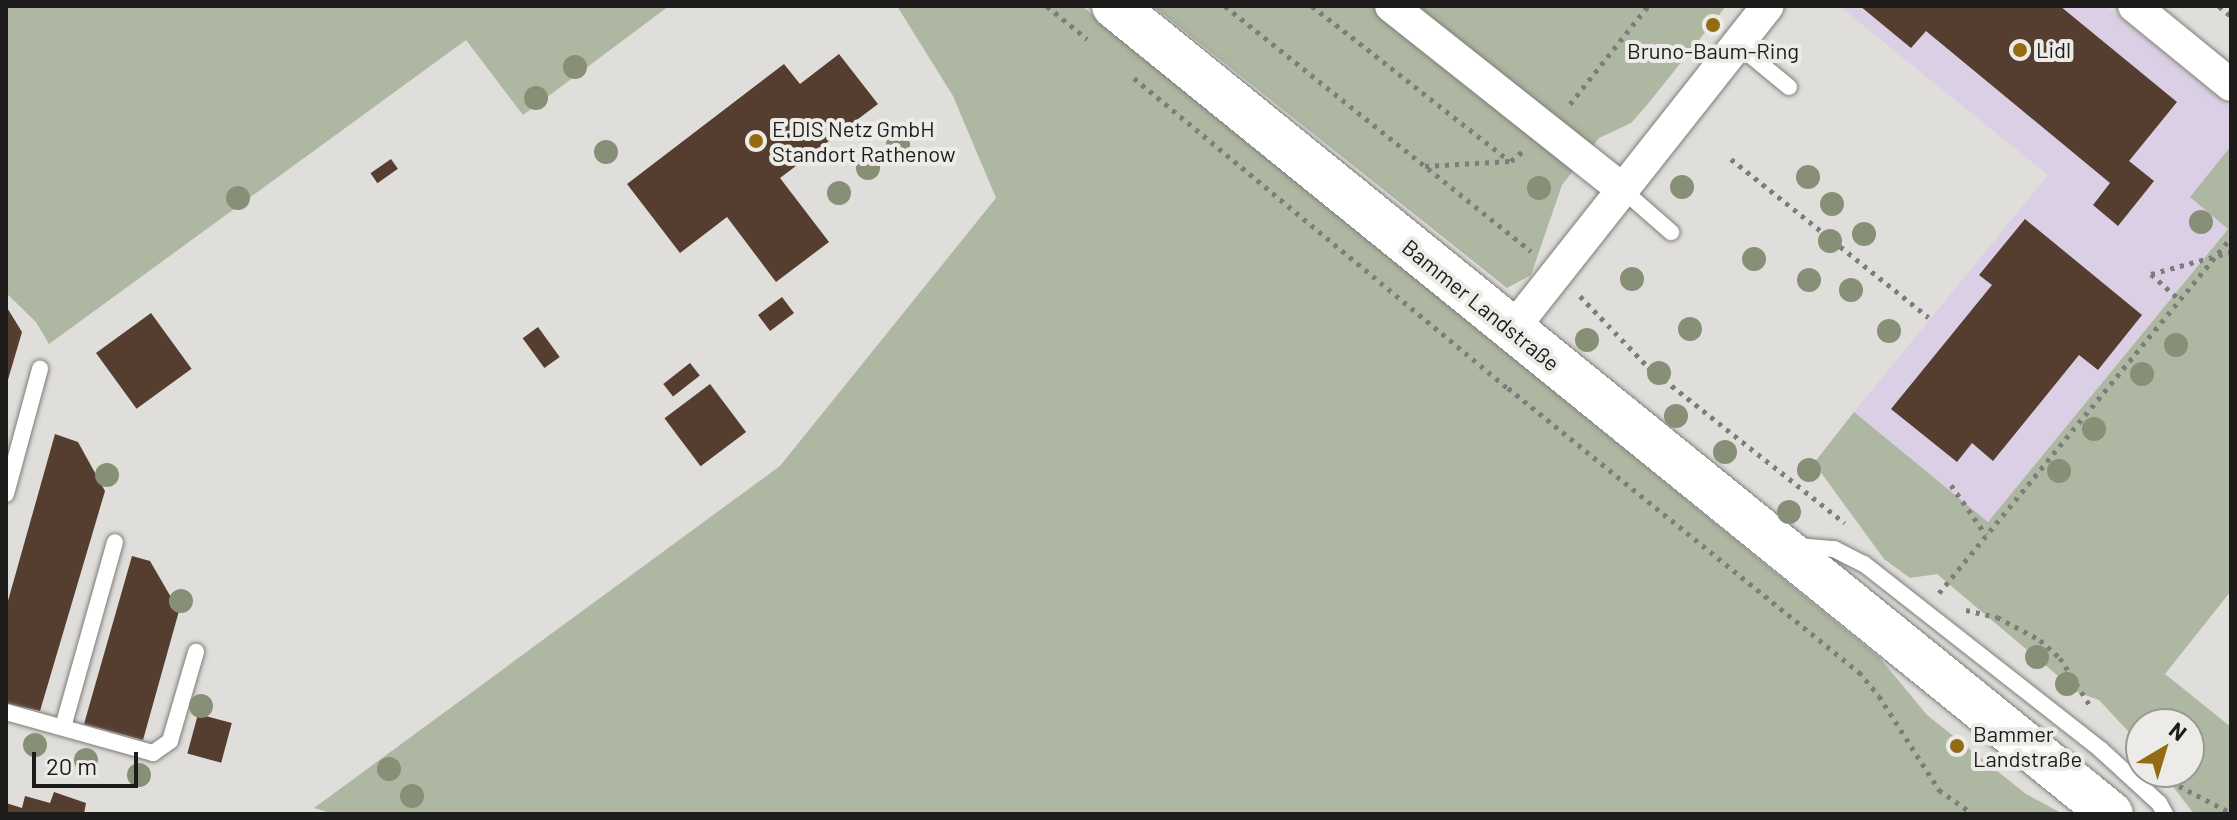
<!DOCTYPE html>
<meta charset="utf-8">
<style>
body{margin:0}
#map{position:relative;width:2237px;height:820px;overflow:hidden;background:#e0deda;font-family:Barlow,sans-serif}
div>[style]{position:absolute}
.commercial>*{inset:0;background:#dacfe4}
.green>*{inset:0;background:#adb7a1}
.building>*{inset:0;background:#553d2f;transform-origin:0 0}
.path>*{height:5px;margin-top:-2.5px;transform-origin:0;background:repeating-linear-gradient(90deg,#7f7d7b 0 4px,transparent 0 10px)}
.roads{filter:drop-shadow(0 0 2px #7e7c78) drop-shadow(0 0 2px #7e7c78)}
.service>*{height:16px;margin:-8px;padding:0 8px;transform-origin:8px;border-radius:8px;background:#fff}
.minor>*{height:32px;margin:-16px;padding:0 16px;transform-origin:16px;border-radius:16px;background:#fff}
.secondary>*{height:44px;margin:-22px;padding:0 22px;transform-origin:22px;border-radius:22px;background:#fff}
.trees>*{width:24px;height:24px;margin:-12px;border-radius:50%;background:#879076}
.dots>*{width:22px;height:22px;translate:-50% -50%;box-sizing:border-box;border:4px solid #edebe7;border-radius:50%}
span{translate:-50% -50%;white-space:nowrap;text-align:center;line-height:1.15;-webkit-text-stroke:8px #edebe7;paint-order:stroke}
.poi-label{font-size:22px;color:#1d1c1b}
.left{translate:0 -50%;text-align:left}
.street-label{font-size:22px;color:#1d1c1b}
.frame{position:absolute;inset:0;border:8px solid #1d1c1b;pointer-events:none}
.north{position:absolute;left:2125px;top:708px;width:80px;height:80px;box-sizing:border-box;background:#edebe7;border:2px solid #9a9895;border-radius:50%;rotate:38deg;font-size:22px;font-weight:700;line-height:32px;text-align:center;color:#1d1c1b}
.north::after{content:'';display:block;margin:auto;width:28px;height:36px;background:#926b13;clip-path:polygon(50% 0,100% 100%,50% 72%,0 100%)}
.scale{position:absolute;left:32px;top:752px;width:106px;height:36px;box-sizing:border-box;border:4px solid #1d1c1b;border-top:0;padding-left:10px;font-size:24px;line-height:28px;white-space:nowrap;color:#1d1c1b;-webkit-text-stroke:6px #edebe7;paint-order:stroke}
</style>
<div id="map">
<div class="commercial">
<i style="clip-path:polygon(1839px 6px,2106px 6px,2231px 108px,2231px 146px,2190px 197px,2228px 228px,1988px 522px,1854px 412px,2048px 175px)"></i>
</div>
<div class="green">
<i style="clip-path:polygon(6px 6px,669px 6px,523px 115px,466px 40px,49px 344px,36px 322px,6px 293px)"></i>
<i style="clip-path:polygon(897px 6px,1082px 6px,1879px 657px,1927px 715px,2026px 794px,2063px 814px,334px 814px,314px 808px,780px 466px,996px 198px,953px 96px)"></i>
<i style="clip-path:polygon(1153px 6px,1726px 6px,1647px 105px,1631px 123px,1599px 138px,1562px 185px,1531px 275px,1507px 288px)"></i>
<i style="clip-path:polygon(2231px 146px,2231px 591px,2165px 674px,2231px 727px,2231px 814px,2194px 814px,2162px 772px,2189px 772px,2189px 724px,2141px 724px,2141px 745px,2099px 700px,2077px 692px,1937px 574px,1910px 578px,1884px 559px,1814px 463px,1854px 412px,1988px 522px,2228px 229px,2190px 197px)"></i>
</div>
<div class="building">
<i style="clip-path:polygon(1860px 6px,2060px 6px,2177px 102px,2129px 161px,2154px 181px,2118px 226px,2093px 205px,2110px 183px,1926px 31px,1911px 48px)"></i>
<i style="clip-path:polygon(839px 54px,878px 104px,780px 178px,829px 242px,776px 282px,727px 217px,680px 253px,627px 184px,784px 64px,800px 84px)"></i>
<i style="left:391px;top:159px;width:12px;height:25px;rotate:55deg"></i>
<i style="clip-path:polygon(2025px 219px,2142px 315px,2098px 370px,2079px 355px,1993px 461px,1972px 443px,1957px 462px,1891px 409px,1992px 285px,1979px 275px)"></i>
<i style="left:782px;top:297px;width:20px;height:30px;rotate:53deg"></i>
<i style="clip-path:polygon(6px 306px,22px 332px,7px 383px,6px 383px)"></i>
<i style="left:151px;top:313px;width:69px;height:68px;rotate:54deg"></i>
<i style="left:538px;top:327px;width:37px;height:19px;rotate:54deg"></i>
<i style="left:690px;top:363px;width:16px;height:34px;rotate:52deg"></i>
<i style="left:710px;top:384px;width:60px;height:57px;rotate:53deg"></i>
<i style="clip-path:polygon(55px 434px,78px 442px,105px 491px,40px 711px,6px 703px,6px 608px)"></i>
<i style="clip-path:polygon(132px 556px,150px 561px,179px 611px,143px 740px,84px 724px)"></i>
<i style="left:198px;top:714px;width:35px;height:41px;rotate:15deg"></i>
<i style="clip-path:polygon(54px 792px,86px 803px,84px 814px,6px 814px,6px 803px,22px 808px,25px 796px,50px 803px)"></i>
</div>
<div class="path">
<i style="left:1047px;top:6px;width:52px;rotate:39.5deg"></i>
<i style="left:1225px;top:6px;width:392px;rotate:38.7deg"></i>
<i style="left:1312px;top:6px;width:251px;rotate:38.1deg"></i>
<i style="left:2219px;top:6px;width:16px;rotate:40deg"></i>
<i style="left:1134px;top:78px;width:486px;rotate:39.7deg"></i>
<i style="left:1508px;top:388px;width:452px;rotate:39deg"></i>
<i style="left:1859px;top:672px;width:31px;rotate:50deg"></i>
<i style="left:1879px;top:696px;width:112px;rotate:57.4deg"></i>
<i style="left:1939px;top:790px;width:42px;rotate:35.2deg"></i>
<i style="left:1570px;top:104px;width:125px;rotate:-51.5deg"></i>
<i style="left:1731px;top:159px;width:253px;rotate:38.7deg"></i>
<i style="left:1425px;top:166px;width:86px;rotate:-3.3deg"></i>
<i style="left:1511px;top:161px;width:16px;rotate:-40deg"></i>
<i style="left:2151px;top:274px;width:83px;rotate:-15.4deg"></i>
<i style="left:2151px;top:274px;width:39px;rotate:42deg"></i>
<i style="left:1580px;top:296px;width:98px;rotate:46.2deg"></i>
<i style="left:1648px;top:367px;width:251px;rotate:38.4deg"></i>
<i style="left:1951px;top:485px;width:61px;rotate:55deg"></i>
<i style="left:1939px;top:593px;width:460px;rotate:-50.6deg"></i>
<i style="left:1966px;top:610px;width:32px;rotate:13deg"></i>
<i style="left:1997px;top:617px;width:49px;rotate:28.1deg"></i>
<i style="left:2040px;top:640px;width:27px;rotate:42deg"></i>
<i style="left:2060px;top:658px;width:58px;rotate:57.7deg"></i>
<i style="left:2179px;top:786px;width:59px;rotate:27.4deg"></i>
</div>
<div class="roads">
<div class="service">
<i style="left:1738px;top:45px;width:66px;rotate:39.5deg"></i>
<i style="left:1623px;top:190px;width:64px;rotate:41.2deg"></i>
<i style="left:6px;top:494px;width:130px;rotate:-74.8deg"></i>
<i style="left:1798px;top:546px;width:36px;rotate:5deg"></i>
<i style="left:1834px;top:549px;width:34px;rotate:27deg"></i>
<i style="left:1864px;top:564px;width:300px;rotate:38.1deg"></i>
<i style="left:2100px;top:749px;width:80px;rotate:42.5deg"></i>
<i style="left:2159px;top:803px;width:13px;rotate:61deg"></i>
<i style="left:6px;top:712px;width:153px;rotate:15.6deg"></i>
<i style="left:153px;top:753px;width:21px;rotate:-35deg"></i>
<i style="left:170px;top:741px;width:93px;rotate:-73.7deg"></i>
<i style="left:63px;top:727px;width:192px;rotate:-74.3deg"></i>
</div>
<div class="minor">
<i style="left:1391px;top:6px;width:296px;rotate:38.4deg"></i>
<i style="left:2134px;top:6px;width:125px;rotate:39.2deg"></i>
<i style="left:1511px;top:331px;width:414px;rotate:-51.7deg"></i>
</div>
<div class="secondary">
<i style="left:1114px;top:6px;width:1283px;rotate:39.02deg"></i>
</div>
</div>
<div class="trees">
<i style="left:575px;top:67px"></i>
<i style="left:536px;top:98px"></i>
<i style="left:898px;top:145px"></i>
<i style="left:606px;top:152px"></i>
<i style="left:868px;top:168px"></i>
<i style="left:1808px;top:177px"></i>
<i style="left:1682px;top:187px"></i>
<i style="left:1539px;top:188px"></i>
<i style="left:839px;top:193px"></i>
<i style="left:238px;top:198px"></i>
<i style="left:1832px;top:204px"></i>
<i style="left:2201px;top:222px"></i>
<i style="left:1864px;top:234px"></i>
<i style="left:1830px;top:241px"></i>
<i style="left:1754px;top:259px"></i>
<i style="left:1632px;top:279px"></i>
<i style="left:1809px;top:280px"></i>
<i style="left:1851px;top:290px"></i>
<i style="left:1690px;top:329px"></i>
<i style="left:1889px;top:331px"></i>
<i style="left:1587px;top:340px"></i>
<i style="left:2176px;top:345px"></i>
<i style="left:1659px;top:373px"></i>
<i style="left:2142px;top:374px"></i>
<i style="left:1676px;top:416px"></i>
<i style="left:2094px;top:429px"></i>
<i style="left:1725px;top:452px"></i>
<i style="left:1809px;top:470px"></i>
<i style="left:2059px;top:471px"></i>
<i style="left:107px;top:475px"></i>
<i style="left:1789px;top:512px"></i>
<i style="left:181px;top:601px"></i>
<i style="left:2037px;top:657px"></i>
<i style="left:2067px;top:684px"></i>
<i style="left:201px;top:706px"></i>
<i style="left:35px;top:745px"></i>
<i style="left:86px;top:760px"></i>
<i style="left:389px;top:769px"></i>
<i style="left:139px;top:775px"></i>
<i style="left:412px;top:796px"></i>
</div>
<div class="dots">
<i style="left:1713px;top:25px;background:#926b13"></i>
<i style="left:2020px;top:50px;background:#926b13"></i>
<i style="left:756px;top:141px;background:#926b13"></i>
<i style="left:1957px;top:746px;background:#926b13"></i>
</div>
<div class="poi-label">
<span class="left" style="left:2036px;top:50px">Lidl</span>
<span style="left:1713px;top:51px">Bruno-Baum-Ring</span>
<span class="left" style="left:772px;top:141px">E.DIS Netz GmbH<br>Standort Rathenow</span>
<span class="left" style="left:1973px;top:746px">Bammer<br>Landstraße</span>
</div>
<div class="street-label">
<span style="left:1481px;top:305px;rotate:39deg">Bammer Landstraße</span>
</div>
<div class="frame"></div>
<div class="north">N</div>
<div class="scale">20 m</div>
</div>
